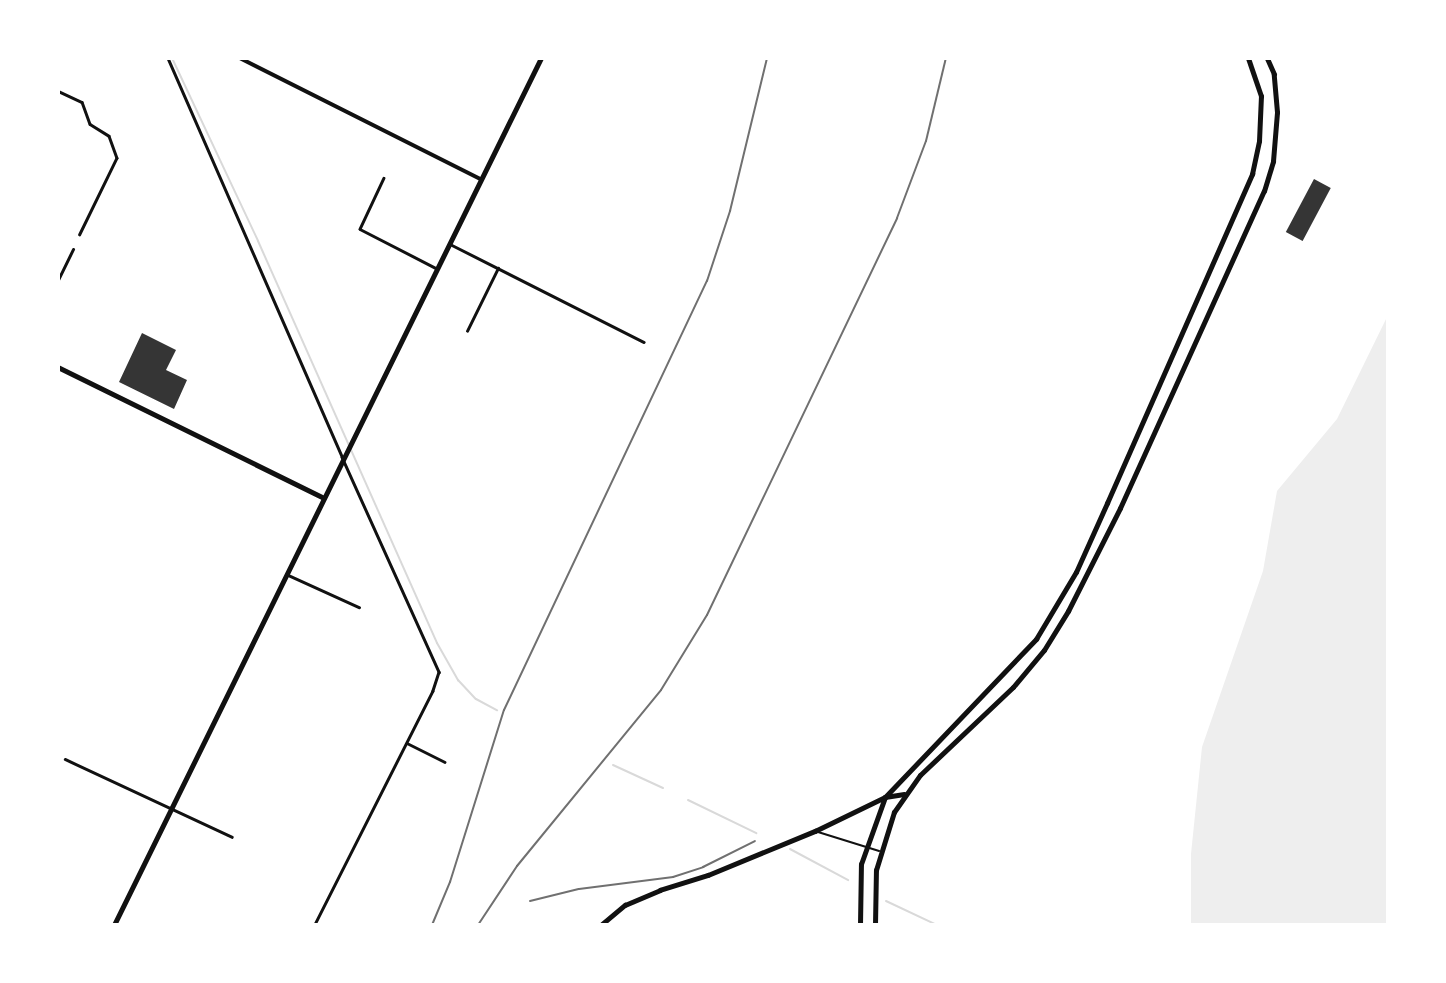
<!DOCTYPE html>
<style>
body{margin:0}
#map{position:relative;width:1446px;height:983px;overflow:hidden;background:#fff;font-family:Lora,serif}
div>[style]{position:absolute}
.green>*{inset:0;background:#eee}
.stream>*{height:2px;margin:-1px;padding:0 1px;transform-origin:1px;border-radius:1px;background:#d9d9d9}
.building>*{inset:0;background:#353535;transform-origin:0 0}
.service>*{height:2px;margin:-1px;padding:0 1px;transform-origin:1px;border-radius:1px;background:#111}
.minor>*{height:2.5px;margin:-1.25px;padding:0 1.25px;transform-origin:1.25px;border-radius:1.25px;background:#111}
.tertiary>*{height:3.5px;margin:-1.75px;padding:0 1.75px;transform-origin:1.75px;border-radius:1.75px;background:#111}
.secondary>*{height:4.5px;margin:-2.25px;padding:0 2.25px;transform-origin:2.25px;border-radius:2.25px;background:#111}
.trunk>*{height:5px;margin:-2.5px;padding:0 2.5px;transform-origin:2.5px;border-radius:2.5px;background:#111}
.rail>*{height:2px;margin:-1px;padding:0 1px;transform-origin:1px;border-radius:1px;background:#707070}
span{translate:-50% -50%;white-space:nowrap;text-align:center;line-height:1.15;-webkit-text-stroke:7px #fff;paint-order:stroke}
.frame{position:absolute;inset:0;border:60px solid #fff;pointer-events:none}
</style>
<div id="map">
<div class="green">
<i style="clip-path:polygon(1388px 315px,1388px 925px,1191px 925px,1191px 854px,1202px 747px,1263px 571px,1277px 491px,1337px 419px)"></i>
</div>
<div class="stream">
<i style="left:172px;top:58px;width:202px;rotate:64.8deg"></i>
<i style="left:258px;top:241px;width:440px;rotate:66deg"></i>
<i style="left:437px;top:643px;width:43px;rotate:60.4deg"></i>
<i style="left:458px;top:680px;width:26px;rotate:47deg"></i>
<i style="left:476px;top:699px;width:24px;rotate:28deg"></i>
<i style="left:613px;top:765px;width:55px;rotate:24.7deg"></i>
<i style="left:688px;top:800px;width:76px;rotate:25.9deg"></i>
<i style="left:790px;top:849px;width:66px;rotate:28.1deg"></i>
<i style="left:886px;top:901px;width:56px;rotate:25.2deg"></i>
</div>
<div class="building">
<i style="left:1314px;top:179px;width:19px;height:60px;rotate:28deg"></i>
<i style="clip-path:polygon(142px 333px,176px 350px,166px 370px,187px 380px,174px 409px,119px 382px)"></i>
</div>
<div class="service">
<i style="left:818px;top:832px;width:64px;rotate:17.3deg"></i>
</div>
<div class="minor">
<i style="left:168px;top:58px;width:435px;rotate:66.4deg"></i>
<i style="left:342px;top:457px;width:236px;rotate:65.7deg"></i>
<i style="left:439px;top:672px;width:20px;rotate:108deg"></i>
<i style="left:433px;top:691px;width:262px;rotate:116.8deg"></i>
<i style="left:58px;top:91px;width:26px;rotate:25deg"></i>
<i style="left:82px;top:102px;width:23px;rotate:70deg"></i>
<i style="left:90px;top:124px;width:22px;rotate:32deg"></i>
<i style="left:109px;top:136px;width:23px;rotate:70deg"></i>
<i style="left:117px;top:158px;width:85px;rotate:116deg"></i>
<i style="left:384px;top:178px;width:56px;rotate:115.2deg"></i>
<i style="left:360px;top:229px;width:85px;rotate:27.2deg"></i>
<i style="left:450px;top:244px;width:217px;rotate:26.8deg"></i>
<i style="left:58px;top:280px;width:34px;rotate:-64deg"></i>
<i style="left:467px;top:331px;width:70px;rotate:-63.8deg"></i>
<i style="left:288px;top:575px;width:78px;rotate:24.3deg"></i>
<i style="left:407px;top:743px;width:42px;rotate:26.6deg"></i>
<i style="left:65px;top:759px;width:184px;rotate:25deg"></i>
</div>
<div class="tertiary">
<i style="left:240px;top:58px;width:270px;rotate:26.7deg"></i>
</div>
<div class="secondary">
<i style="left:58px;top:367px;width:294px;rotate:26.2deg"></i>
<i style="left:114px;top:925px;width:966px;rotate:-63.78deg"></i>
<i style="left:601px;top:925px;width:31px;rotate:-40deg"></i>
<i style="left:625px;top:905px;width:38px;rotate:-23deg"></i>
<i style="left:660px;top:890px;width:50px;rotate:-17.4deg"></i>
<i style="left:708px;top:875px;width:116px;rotate:-22.4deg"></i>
<i style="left:815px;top:831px;width:78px;rotate:-25.9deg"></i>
<i style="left:885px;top:797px;width:19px;rotate:-9deg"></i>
</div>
<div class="trunk">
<i style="left:860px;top:925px;width:61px;rotate:-89.1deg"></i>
<i style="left:861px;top:864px;width:71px;rotate:-70.3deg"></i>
<i style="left:885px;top:797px;width:219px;rotate:-46.3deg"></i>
<i style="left:1036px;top:639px;width:78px;rotate:-59.2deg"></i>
<i style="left:1076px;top:572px;width:76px;rotate:-65.8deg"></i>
<i style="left:1107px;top:503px;width:360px;rotate:-66.2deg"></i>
<i style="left:1252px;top:174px;width:34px;rotate:-78deg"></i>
<i style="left:1259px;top:141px;width:45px;rotate:-87.5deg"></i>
<i style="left:1261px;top:96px;width:40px;rotate:-108.9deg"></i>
<i style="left:875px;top:925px;width:55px;rotate:-89deg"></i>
<i style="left:876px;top:870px;width:61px;rotate:-72.8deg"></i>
<i style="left:894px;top:812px;width:45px;rotate:-54.9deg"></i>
<i style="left:920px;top:775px;width:128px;rotate:-43.4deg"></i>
<i style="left:1013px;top:687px;width:48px;rotate:-50deg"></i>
<i style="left:1044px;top:650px;width:46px;rotate:-58.4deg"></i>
<i style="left:1068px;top:611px;width:115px;rotate:-63.2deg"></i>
<i style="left:1120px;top:508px;width:348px;rotate:-65.6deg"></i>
<i style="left:1264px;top:191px;width:31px;rotate:-73deg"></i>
<i style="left:1273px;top:161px;width:49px;rotate:-85.3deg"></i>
<i style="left:1277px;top:112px;width:38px;rotate:-95deg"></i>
<i style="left:1274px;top:74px;width:17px;rotate:-114deg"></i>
</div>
<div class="rail">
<i style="left:530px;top:901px;width:50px;rotate:-13.8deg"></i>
<i style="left:579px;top:889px;width:95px;rotate:-7.3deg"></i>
<i style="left:673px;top:877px;width:32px;rotate:-18deg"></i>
<i style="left:703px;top:867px;width:58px;rotate:-26.6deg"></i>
<i style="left:432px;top:925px;width:47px;rotate:-67.3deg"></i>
<i style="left:450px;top:882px;width:180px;rotate:-72.6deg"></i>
<i style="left:504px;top:710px;width:475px;rotate:-64.7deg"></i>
<i style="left:707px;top:281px;width:74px;rotate:-71.8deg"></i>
<i style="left:730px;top:211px;width:157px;rotate:-76.4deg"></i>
<i style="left:478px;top:925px;width:71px;rotate:-56.5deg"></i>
<i style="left:517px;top:866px;width:227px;rotate:-50.7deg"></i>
<i style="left:661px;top:690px;width:88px;rotate:-58.5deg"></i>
<i style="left:707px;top:615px;width:440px;rotate:-64.4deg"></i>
<i style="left:897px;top:218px;width:82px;rotate:-69.4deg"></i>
<i style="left:926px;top:141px;width:85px;rotate:-76.5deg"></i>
</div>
<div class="frame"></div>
</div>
